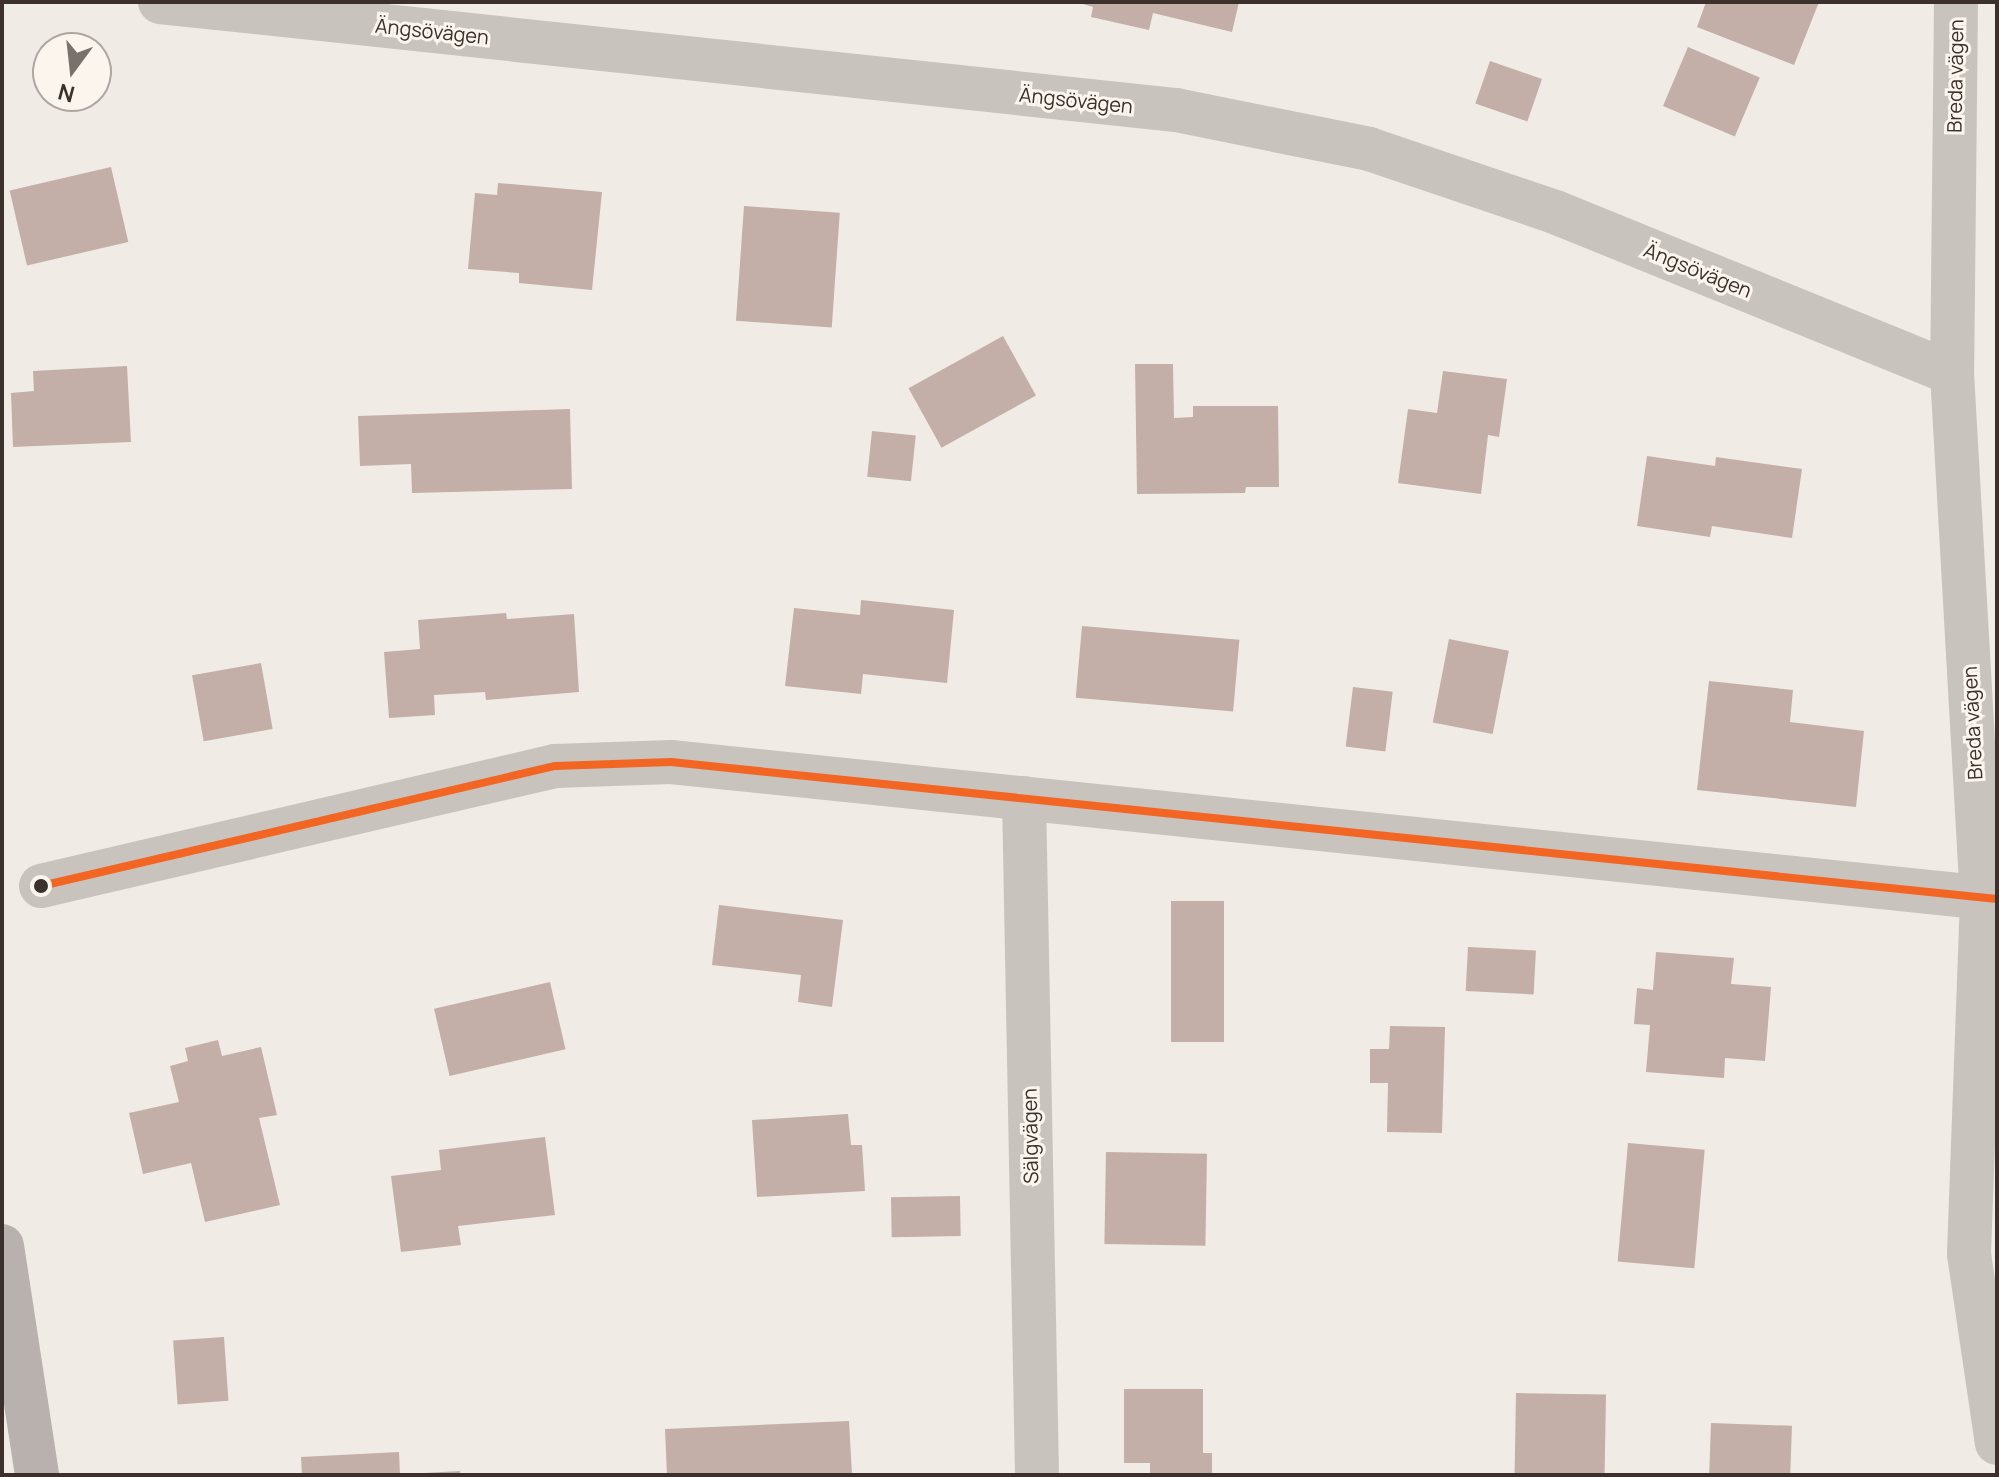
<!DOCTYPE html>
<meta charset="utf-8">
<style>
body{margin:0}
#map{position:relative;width:1999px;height:1477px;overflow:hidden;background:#f0ebe5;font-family:Manrope,sans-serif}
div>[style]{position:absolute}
.building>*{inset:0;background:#c3afa7;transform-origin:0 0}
.minor>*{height:44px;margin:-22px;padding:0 22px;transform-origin:22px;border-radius:22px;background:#c9c3be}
.major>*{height:44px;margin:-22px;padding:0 22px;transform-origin:22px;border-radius:22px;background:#b8b1ad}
.bus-1>*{height:8px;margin:-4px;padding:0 4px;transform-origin:4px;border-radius:4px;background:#f26522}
.dots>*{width:22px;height:22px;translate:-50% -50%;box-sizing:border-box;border:4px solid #fbf5ee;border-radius:50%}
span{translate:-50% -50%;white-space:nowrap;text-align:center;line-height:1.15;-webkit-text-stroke:6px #fbf5ee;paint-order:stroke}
.street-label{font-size:20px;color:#3b302b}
.frame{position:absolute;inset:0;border:4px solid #3b302b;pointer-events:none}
.north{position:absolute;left:32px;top:32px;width:80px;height:80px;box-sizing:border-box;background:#fbf5ee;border:2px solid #aea6a0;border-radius:50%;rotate:195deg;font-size:22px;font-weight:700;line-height:32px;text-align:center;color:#3b302b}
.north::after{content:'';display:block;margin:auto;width:28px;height:36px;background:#7a716c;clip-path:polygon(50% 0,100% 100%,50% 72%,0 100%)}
</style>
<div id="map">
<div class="building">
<i style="clip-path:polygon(1076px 2px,1239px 2px,1232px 32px,1153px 13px,1149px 30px,1091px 17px,1093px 7px)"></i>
<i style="clip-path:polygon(1706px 2px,1819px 2px,1794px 65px,1697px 27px)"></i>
<i style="left:1688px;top:47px;width:78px;height:64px;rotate:23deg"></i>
<i style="left:1490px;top:61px;width:55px;height:45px;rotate:19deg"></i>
<i style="left:111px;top:167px;width:77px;height:104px;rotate:77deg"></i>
<i style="clip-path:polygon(498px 183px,602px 192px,592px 290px,519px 283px,519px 273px,468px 269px,475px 193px,497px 195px)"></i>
<i style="left:744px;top:206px;width:96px;height:115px;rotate:4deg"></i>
<i style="left:1003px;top:336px;width:68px;height:108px;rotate:61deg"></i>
<i style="clip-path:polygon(1135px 364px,1173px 364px,1174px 418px,1193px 417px,1193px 406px,1278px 406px,1279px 487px,1246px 487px,1245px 493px,1137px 494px)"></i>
<i style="clip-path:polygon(127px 366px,131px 442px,13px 447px,11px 393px,34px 391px,33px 371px)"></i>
<i style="clip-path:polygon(1443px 371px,1507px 379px,1499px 437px,1488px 435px,1481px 494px,1398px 483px,1408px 409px,1437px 413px)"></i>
<i style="clip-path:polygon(570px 409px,572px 489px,412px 493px,411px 464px,360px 466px,358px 416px)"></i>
<i style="left:872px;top:431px;width:44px;height:46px;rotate:6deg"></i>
<i style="clip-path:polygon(1647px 456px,1715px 466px,1716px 457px,1802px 469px,1792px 538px,1712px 526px,1710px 537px,1637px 526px)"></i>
<i style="clip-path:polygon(861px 600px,954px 610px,947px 683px,863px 674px,861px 694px,785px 686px,794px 608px,860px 615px)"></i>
<i style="clip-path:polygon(506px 613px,507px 619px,574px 614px,579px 692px,486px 700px,485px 692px,434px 695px,435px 715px,389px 718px,384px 652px,420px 649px,418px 620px)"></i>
<i style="left:1082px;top:626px;width:158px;height:72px;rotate:5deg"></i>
<i style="left:1449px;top:639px;width:61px;height:85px;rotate:11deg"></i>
<i style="left:261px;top:663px;width:67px;height:70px;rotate:80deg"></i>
<i style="clip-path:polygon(1709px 681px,1793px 690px,1790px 722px,1864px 731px,1856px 807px,1697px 790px)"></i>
<i style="left:1353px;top:687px;width:40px;height:60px;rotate:7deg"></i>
<i style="left:1171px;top:901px;width:53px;height:141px"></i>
<i style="clip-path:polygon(719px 905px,843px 920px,832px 1007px,798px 1002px,801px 975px,712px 965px)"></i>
<i style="left:1468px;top:947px;width:68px;height:44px;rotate:3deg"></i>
<i style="clip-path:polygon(1656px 952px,1734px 958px,1731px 984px,1771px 987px,1765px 1061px,1725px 1058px,1724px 1078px,1646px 1072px,1650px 1025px,1634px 1024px,1637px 988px,1653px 990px)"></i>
<i style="left:550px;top:982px;width:69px;height:119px;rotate:77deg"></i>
<i style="clip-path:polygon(1390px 1026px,1445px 1027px,1442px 1133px,1387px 1132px,1388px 1083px,1370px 1083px,1370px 1049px,1389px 1049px)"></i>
<i style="clip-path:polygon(218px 1040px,222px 1056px,261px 1047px,277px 1115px,259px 1118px,280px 1205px,205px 1222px,191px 1163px,143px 1174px,129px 1113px,179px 1102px,170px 1066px,188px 1061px,185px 1048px)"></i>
<i style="clip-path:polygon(848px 1114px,851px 1145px,862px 1145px,865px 1191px,757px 1197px,752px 1120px)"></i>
<i style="clip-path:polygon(545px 1137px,555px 1215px,458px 1226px,461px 1245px,401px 1252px,391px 1176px,441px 1170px,439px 1150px)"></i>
<i style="left:1628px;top:1143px;width:77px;height:119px;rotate:5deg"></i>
<i style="left:1106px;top:1152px;width:101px;height:92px;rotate:1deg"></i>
<i style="left:960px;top:1196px;width:40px;height:69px;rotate:89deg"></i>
<i style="left:224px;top:1337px;width:64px;height:51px;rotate:86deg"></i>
<i style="clip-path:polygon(1124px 1389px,1203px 1389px,1203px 1453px,1212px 1453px,1212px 1475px,1150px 1475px,1150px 1463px,1124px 1463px)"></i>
<i style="left:1516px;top:1393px;width:90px;height:82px;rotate:1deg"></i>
<i style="clip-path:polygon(849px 1421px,852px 1475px,667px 1475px,665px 1429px)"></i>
<i style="left:1711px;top:1423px;width:81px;height:52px;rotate:2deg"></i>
<i style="clip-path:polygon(399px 1452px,400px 1475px,302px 1475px,301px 1457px)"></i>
<i style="clip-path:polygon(460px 1471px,460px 1475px,424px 1475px,424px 1473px)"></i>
</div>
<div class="minor">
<i style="left:160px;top:2px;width:1022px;rotate:6.07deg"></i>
<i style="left:1176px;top:110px;width:197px;rotate:11.4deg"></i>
<i style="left:1369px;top:149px;width:196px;rotate:18.7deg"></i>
<i style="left:1555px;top:212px;width:428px;rotate:22.1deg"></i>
<i style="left:1956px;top:2px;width:371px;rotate:90.6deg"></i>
<i style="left:1952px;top:373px;width:527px;rotate:86.74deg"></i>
<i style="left:1982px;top:899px;width:355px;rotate:92.1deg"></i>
<i style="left:1969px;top:1254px;width:191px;rotate:81.6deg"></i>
<i style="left:1024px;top:798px;width:677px;rotate:88.9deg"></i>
<i style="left:41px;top:886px;width:528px;rotate:-13.14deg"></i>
<i style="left:555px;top:766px;width:116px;rotate:-2deg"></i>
<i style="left:671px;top:762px;width:1333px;rotate:5.9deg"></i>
</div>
<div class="major">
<i style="left:2px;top:1246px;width:232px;rotate:81.3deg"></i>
</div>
<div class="bus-1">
<i style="left:41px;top:886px;width:528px;rotate:-13.14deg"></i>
<i style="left:555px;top:766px;width:116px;rotate:-2deg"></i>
<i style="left:671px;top:762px;width:1333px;rotate:5.9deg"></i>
</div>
<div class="dots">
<i style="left:41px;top:886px;background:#3b302b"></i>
</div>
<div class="street-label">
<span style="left:432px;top:31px;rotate:6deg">Ängsövägen</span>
<span style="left:1955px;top:76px;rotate:-89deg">Breda vägen</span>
<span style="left:1076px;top:100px;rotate:6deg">Ängsövägen</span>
<span style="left:1698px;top:270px;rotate:22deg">Ängsövägen</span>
<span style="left:1972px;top:723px;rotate:-93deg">Breda vägen</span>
<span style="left:1030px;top:1136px;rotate:-91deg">Sälgvägen</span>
</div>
<div class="frame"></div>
<div class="north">N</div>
</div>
